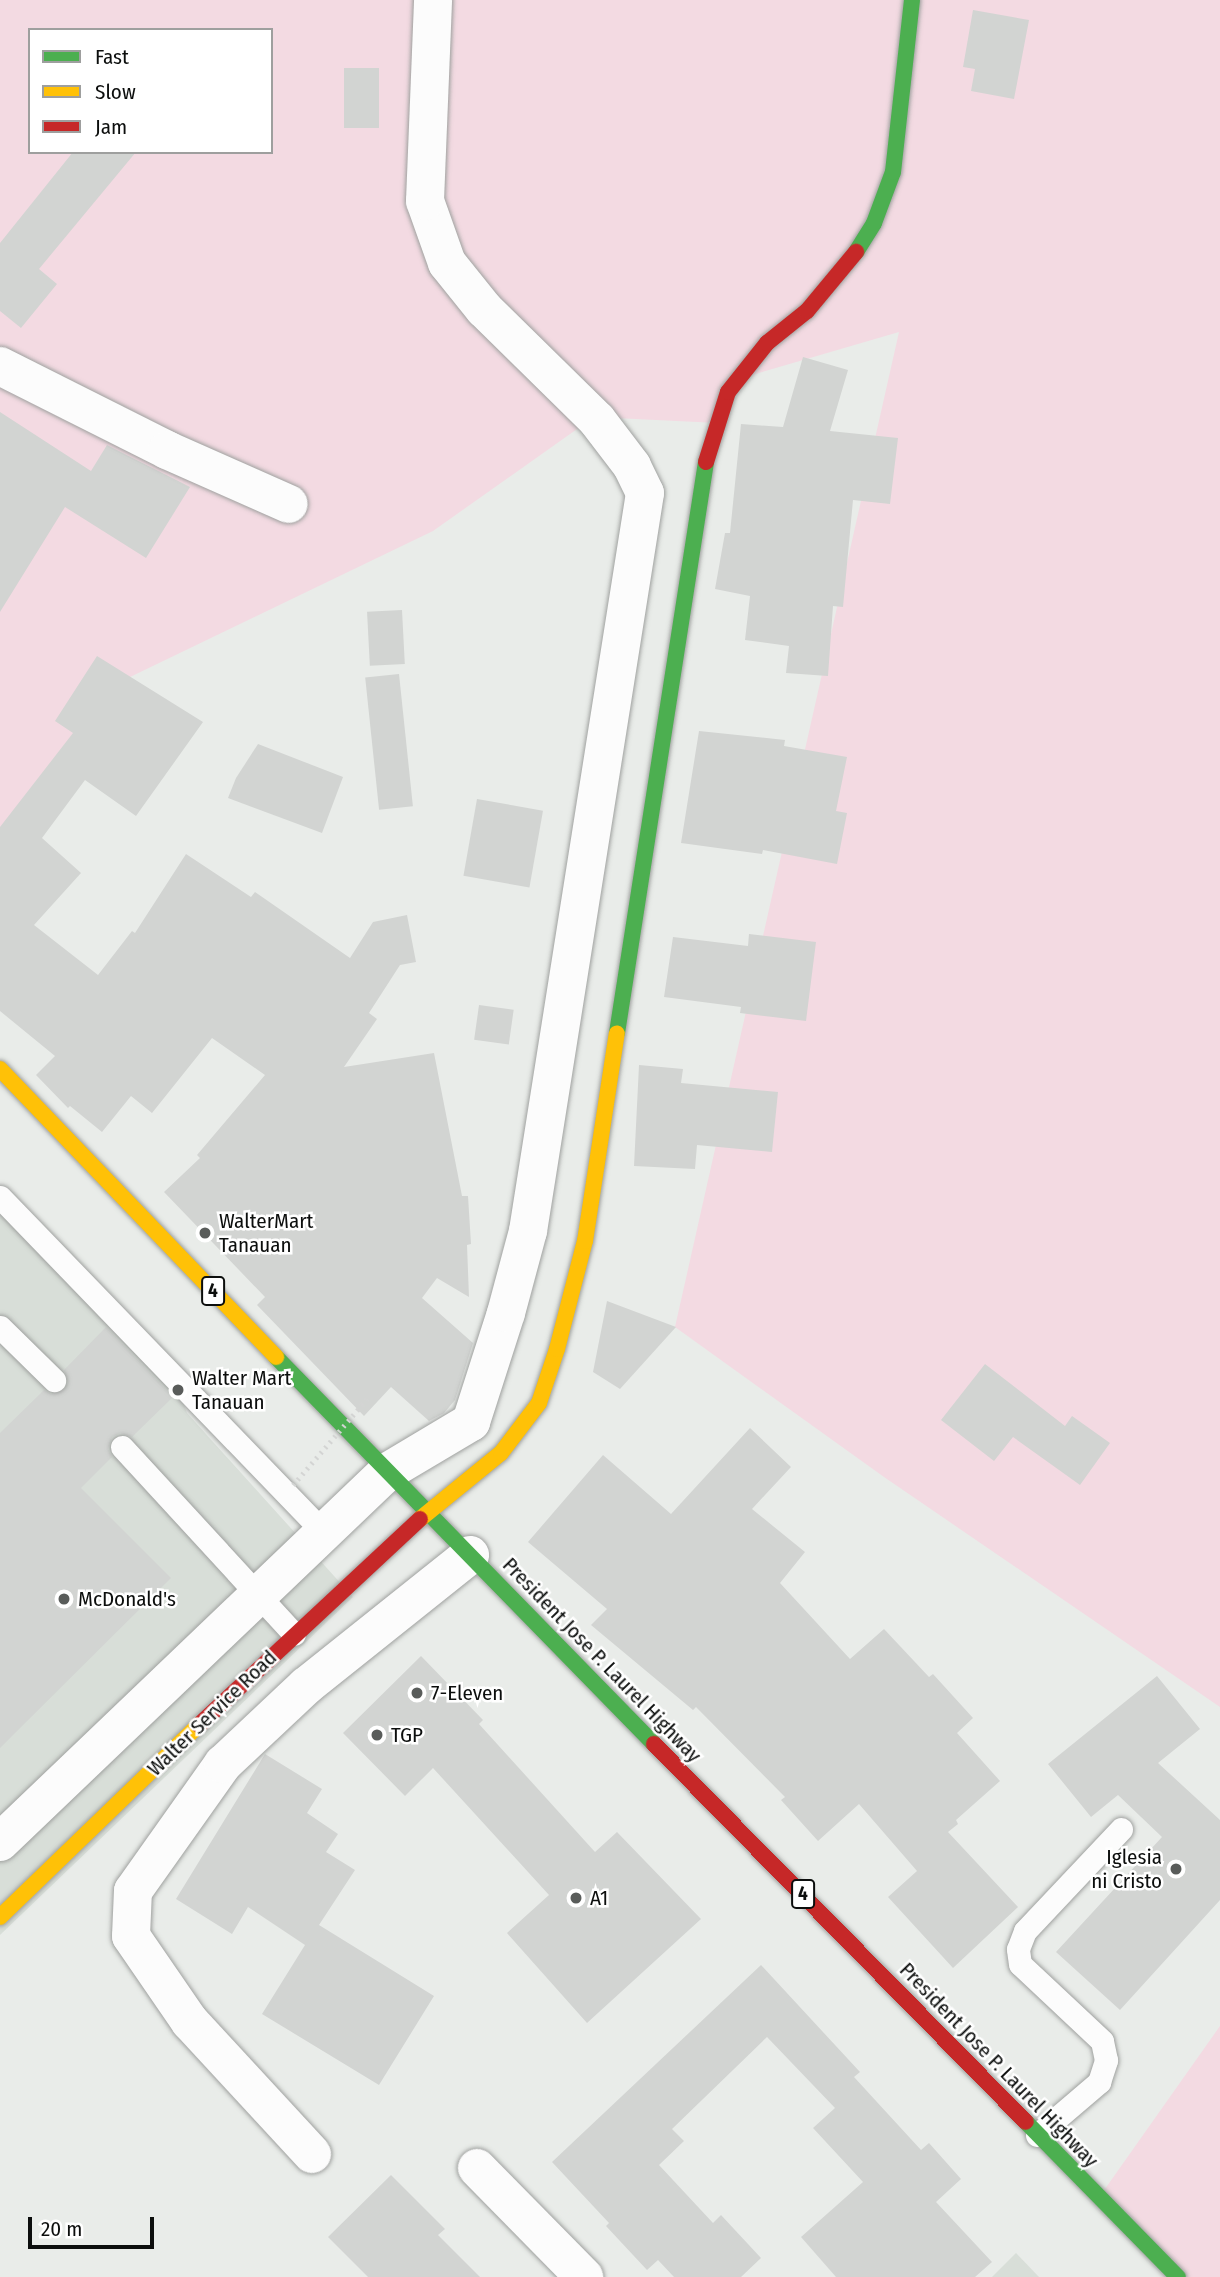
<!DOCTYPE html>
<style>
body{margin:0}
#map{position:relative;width:1220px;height:2277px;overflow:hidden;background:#e9ece9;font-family:"Fira Sans Condensed",sans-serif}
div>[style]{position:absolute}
.built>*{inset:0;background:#d8ded8}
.green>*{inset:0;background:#f3dae2}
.building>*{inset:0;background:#d2d4d2;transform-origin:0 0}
.roads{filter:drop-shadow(0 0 2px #9fa19f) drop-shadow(0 0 2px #9fa19f)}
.lane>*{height:23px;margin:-11.5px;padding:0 11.5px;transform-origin:11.5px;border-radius:11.5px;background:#fcfcfc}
.street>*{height:38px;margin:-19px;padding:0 19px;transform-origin:19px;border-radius:19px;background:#fcfcfc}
.fast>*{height:16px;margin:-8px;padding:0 8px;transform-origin:8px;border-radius:8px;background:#4caf50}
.slow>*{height:16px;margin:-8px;padding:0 8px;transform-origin:8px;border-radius:8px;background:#ffc107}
.jam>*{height:16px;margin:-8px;padding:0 8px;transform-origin:8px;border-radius:8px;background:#c62828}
.path-bridge>*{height:4.5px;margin-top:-2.25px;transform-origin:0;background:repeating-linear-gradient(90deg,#d3d4d3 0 2px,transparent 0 7px)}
.dots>*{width:19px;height:19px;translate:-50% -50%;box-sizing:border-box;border:4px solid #fff;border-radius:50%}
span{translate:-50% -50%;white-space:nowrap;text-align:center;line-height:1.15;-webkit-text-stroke:5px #fff;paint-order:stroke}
.shield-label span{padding:2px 5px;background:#fff;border:2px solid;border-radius:5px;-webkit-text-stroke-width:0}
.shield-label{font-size:19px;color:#0c0e0d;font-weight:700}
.poi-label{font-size:21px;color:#0c0e0d}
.left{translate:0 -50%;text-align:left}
.right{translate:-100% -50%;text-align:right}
.street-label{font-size:21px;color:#0c0e0d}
.legend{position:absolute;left:28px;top:28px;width:245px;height:126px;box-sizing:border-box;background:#fff;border:2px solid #9e9f9e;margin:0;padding:9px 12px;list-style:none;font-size:21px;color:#0c0e0d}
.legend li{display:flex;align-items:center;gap:14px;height:35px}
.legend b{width:35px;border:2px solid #9e9f9e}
.scale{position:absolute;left:28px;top:2217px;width:126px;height:32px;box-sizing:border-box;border:4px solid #0c0e0d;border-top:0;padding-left:9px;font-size:21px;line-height:24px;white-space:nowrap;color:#0c0e0d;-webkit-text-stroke:5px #fff;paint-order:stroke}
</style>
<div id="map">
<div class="built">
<i style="clip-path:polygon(0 1206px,179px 1391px,187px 1413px,353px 1597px,0 1935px)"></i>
<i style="clip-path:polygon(1016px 2253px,1039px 2277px,992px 2277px)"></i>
</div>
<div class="green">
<i style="clip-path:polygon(evenodd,0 0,1220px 0,1220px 1707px,884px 1477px,675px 1327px,899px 332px,738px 379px,718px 423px,594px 417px,433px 531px,128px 678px,0 840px,0 0,30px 30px,271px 30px,271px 152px,30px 152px,30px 30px)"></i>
<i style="clip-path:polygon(1220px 2026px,1220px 2277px,1179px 2277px,1100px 2196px)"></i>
</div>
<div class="building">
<i style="clip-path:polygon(973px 10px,1029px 20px,1014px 99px,971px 91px,975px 69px,963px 67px)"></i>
<i style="left:344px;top:68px;width:35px;height:60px"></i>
<i style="clip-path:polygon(73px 152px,136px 152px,39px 269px,57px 284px,21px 328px,0 311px,0 243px)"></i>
<i style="clip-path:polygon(803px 357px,848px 370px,830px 431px,898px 438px,890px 504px,853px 500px,843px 607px,833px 606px,828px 676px,786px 673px,789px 646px,745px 640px,750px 596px,715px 589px,725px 533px,730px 533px,741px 424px,783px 427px)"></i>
<i style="clip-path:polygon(0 412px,91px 471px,107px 445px,190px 487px,146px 558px,65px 507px,0 612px)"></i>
<i style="left:402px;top:610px;width:54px;height:35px;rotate:87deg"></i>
<i style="clip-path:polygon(97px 656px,203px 722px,136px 816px,85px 780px,42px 838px,81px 873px,34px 925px,98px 975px,132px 931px,135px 933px,186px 854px,251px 897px,255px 892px,350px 958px,373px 922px,407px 915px,416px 962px,400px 965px,369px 1013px,377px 1019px,344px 1067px,434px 1053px,462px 1196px,468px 1196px,471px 1244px,467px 1245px,469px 1297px,437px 1278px,422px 1298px,473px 1343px,455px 1400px,444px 1413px,429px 1421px,391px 1387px,364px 1416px,257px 1305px,265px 1297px,164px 1192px,200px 1158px,197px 1155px,265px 1075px,212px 1038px,152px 1113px,131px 1096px,102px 1132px,70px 1106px,68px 1108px,36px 1075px,55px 1056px,0 1011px,0 827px,73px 733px,55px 721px)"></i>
<i style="left:399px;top:674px;width:133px;height:34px;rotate:84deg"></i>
<i style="clip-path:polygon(699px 731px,785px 740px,784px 746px,847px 757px,836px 811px,847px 813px,837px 864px,763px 850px,762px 854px,681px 843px)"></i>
<i style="clip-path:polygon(258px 744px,343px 777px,322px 833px,228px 798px,236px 778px)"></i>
<i style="left:477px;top:799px;width:67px;height:78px;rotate:10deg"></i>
<i style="clip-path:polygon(749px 934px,816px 942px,806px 1021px,740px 1013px,741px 1007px,664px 997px,673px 937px,748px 946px)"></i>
<i style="left:479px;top:1005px;width:35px;height:35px;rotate:8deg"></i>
<i style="clip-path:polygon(639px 1065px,683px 1069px,681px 1083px,778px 1092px,772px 1152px,697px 1145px,695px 1169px,634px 1166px)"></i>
<i style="clip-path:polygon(607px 1301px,676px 1327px,620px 1389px,593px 1372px)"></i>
<i style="clip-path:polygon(106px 1327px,173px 1397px,132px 1437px,120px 1433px,112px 1437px,108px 1449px,112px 1457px,81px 1488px,171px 1578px,0 1748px,0 1433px,44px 1390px,51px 1394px,63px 1390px,68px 1383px,64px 1370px)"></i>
<i style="clip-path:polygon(985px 1364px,1065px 1426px,1072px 1416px,1110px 1443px,1080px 1485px,1013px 1437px,994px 1461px,941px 1420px)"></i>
<i style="clip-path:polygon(750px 1428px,791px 1467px,752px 1509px,805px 1552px,780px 1583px,850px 1659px,884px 1629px,929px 1677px,933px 1674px,973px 1718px,957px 1733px,1000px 1781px,956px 1820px,958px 1824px,948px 1832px,1018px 1907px,953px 1968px,888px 1897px,917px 1871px,859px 1804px,818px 1841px,781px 1800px,785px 1797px,696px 1707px,693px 1710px,591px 1625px,607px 1609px,528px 1542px,603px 1455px,671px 1514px)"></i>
<i style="clip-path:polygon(421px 1656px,483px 1720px,479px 1724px,595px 1852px,617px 1832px,701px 1919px,587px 2023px,507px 1933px,549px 1895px,433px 1768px,405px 1796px,343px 1733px)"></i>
<i style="clip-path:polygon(1157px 1676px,1200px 1729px,1158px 1763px,1220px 1820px,1220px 1900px,1120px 2010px,1056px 1952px,1162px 1837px,1118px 1795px,1091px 1817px,1048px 1764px)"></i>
<i style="clip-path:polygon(265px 1754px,322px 1789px,307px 1813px,338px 1834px,326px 1852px,355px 1870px,319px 1925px,434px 1996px,379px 2085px,262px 2014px,305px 1945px,248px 1907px,232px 1934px,176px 1899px)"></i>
<i style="clip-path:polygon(761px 1965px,860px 2072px,854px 2077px,921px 2150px,929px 2143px,961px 2179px,936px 2202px,992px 2262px,975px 2277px,836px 2277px,801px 2237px,863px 2182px,813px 2128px,835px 2108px,767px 2037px,672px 2129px,684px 2141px,659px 2165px,713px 2223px,721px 2215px,761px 2258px,741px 2277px,674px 2277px,658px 2260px,647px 2270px,606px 2226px,609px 2223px,552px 2162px)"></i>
<i style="clip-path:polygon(391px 2175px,445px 2229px,438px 2235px,480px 2277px,368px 2277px,328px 2237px)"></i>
</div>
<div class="roads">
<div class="lane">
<i style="left:0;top:1197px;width:468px;rotate:46deg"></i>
<i style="left:0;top:1327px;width:76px;rotate:44.5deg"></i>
<i style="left:122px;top:1447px;width:254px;rotate:47.4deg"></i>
<i style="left:1037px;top:2135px;width:82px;rotate:-40.5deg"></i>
<i style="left:1099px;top:2082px;width:23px;rotate:-72deg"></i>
<i style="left:1106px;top:2060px;width:19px;rotate:-102deg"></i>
<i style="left:1102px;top:2041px;width:112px;rotate:-136.8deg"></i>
<i style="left:1020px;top:1964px;width:15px;rotate:-98deg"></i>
<i style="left:1018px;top:1949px;width:19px;rotate:-69deg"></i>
<i style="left:1025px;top:1931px;width:140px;rotate:-46.7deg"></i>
</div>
<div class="street">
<i style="left:0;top:366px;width:187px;rotate:26.7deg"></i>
<i style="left:167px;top:450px;width:133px;rotate:23.9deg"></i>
<i style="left:0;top:1842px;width:535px;rotate:-43.71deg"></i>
<i style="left:387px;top:1472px;width:98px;rotate:-30.8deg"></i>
<i style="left:471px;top:1422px;width:114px;rotate:-72.2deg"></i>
<i style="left:506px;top:1313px;width:85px;rotate:-75deg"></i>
<i style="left:528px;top:1231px;width:747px;rotate:-80.99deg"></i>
<i style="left:645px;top:493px;width:30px;rotate:-116deg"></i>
<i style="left:632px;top:466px;width:58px;rotate:-127.3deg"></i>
<i style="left:597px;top:420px;width:158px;rotate:-135.5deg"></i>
<i style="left:484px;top:309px;width:59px;rotate:-128.8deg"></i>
<i style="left:447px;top:263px;width:66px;rotate:-109.5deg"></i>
<i style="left:425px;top:201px;width:201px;rotate:-87.7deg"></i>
<i style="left:312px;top:2154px;width:180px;rotate:-132.7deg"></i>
<i style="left:190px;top:2022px;width:104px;rotate:-124.5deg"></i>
<i style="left:131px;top:1936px;width:45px;rotate:-87.5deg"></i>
<i style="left:133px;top:1891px;width:156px;rotate:-54.7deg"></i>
<i style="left:223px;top:1764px;width:114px;rotate:-43.2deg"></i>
<i style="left:306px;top:1686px;width:210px;rotate:-38.6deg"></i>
<i style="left:477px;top:2168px;width:153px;rotate:45.5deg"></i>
</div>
<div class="fast">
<i style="left:856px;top:252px;width:34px;rotate:-58deg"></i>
<i style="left:874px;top:223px;width:54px;rotate:-69.6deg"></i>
<i style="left:893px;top:172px;width:173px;rotate:-83.7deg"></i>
<i style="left:617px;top:1033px;width:578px;rotate:-81.14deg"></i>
<i style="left:276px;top:1357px;width:541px;rotate:45.67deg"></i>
<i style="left:1026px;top:2122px;width:217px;rotate:45.6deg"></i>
</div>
<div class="slow">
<i style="left:0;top:1069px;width:399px;rotate:46.2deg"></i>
<i style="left:420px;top:1519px;width:104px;rotate:-39.2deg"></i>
<i style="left:501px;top:1453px;width:63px;rotate:-52.8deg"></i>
<i style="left:539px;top:1403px;width:57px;rotate:-71.6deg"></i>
<i style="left:557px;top:1349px;width:112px;rotate:-75.5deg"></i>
<i style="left:585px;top:1241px;width:210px;rotate:-81.3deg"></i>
<i style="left:0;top:1917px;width:277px;rotate:-44deg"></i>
</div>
<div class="jam">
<i style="left:706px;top:462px;width:73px;rotate:-72.6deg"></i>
<i style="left:728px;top:392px;width:63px;rotate:-51.5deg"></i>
<i style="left:767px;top:343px;width:51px;rotate:-38.7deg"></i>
<i style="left:807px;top:311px;width:77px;rotate:-50.3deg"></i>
<i style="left:199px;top:1725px;width:302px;rotate:-43deg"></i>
<i style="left:654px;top:1744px;width:530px;rotate:45.46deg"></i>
</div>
</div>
<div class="path-bridge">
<i style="left:293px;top:1485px;width:113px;rotate:-49.3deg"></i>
</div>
<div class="dots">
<i style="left:205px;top:1233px;background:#595c5a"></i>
<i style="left:178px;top:1390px;background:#595c5a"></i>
<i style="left:64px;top:1599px;background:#595c5a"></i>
<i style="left:417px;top:1693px;background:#595c5a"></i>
<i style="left:377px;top:1735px;background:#595c5a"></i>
<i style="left:1176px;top:1869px;background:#595c5a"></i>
<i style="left:576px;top:1898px;background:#595c5a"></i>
</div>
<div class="shield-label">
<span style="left:213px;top:1291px">4</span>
<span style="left:803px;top:1894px">4</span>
</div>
<div class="poi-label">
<span class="left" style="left:219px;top:1233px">WalterMart<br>Tanauan</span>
<span class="left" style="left:192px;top:1390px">Walter Mart<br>Tanauan</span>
<span class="left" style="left:78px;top:1599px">McDonald's</span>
<span class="left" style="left:431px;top:1693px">7-Eleven</span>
<span class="left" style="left:391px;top:1735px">TGP</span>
<span class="right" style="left:1162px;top:1869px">Iglesia<br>ni Cristo</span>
<span class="left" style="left:590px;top:1898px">A1</span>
</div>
<div class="street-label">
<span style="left:602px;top:1660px;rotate:46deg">President Jose P. Laurel Highway</span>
<span style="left:212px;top:1713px;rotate:-44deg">Walter Service Road</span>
<span style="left:999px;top:2065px;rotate:46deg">President Jose P. Laurel Highway</span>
</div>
<ul class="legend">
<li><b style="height:9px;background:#4caf50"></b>Fast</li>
<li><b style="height:9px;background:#ffc107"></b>Slow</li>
<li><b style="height:9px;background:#c62828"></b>Jam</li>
</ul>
<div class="scale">20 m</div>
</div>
